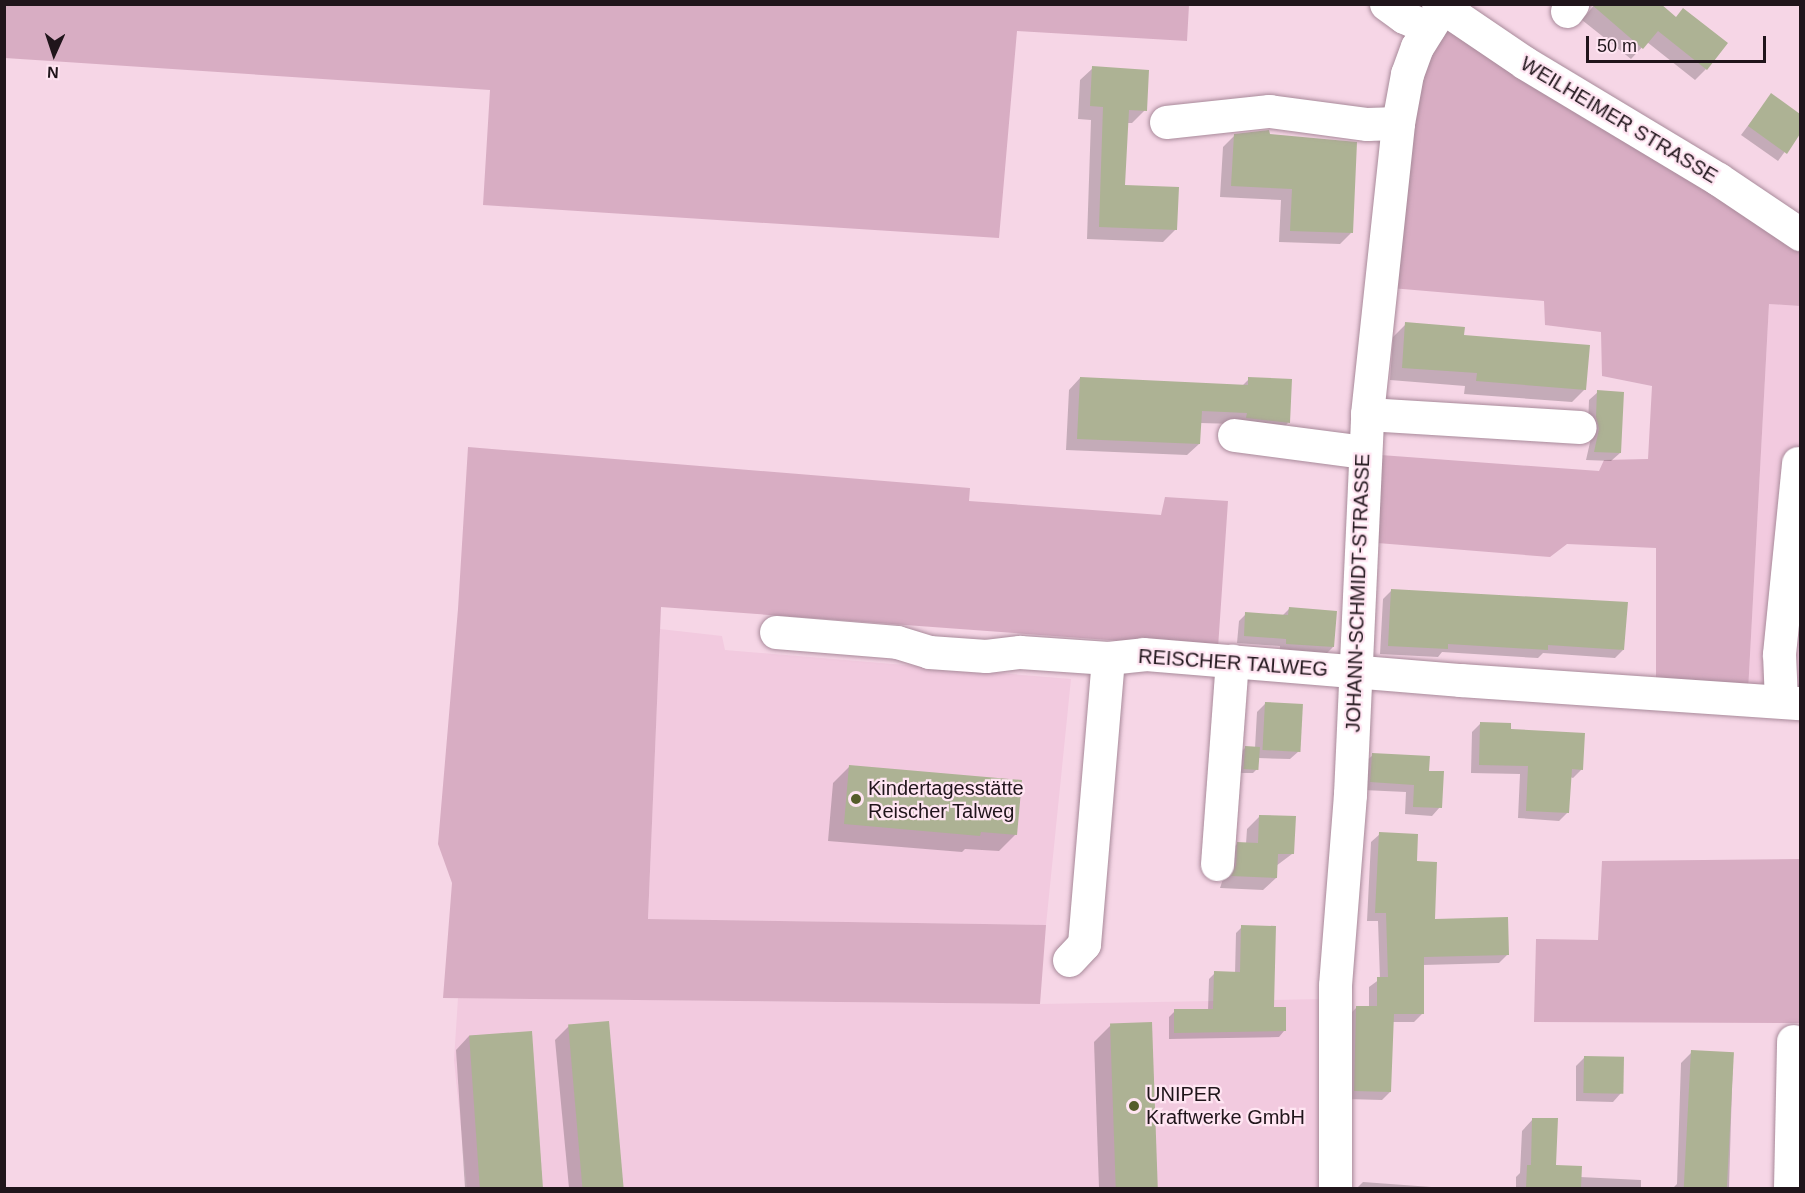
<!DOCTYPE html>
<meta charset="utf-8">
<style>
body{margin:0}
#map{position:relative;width:1805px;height:1193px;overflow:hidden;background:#f6d6e6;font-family:Helvetica,sans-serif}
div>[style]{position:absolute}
.built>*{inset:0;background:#f2cadf}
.green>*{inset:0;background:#d8adc3}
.shadow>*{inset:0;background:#0003}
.building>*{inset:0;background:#adb294;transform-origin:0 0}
.roads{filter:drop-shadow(0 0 2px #a88a9a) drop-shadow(0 0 2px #a88a9a)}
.minor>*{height:33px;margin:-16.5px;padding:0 16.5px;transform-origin:16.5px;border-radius:16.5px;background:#fff}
.dots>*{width:16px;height:16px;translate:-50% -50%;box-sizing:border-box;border:3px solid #ffe5f2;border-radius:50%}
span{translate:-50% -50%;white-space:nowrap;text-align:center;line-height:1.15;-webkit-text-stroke:4.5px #ffe5f2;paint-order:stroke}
.street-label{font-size:20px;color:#20151b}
.poi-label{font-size:20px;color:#20151b}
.left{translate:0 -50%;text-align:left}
.frame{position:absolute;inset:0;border:6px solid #20151b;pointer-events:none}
.north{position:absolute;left:24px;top:24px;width:60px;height:60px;-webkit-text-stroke:4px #ffe5f2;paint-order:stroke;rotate:183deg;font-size:16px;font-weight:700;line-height:24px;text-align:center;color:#20151b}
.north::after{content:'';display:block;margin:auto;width:21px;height:27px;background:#20151b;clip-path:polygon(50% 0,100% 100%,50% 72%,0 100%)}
.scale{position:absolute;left:1586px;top:36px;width:180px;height:27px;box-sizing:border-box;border:3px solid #20151b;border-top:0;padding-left:8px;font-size:18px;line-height:21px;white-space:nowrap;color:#20151b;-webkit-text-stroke:4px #ffe5f2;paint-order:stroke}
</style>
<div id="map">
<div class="built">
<i style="clip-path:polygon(1769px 304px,1800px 306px,1800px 695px,1748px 692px)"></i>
<i style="clip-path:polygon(660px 629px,722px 636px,725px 650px,1071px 679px,1046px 925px,648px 919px)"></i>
<i style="clip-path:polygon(458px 998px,1040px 1004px,1323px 999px,1328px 1188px,467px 1188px,454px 1060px)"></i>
</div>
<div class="green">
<i style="clip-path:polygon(4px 5px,1189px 4px,1189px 5px,1187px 41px,1017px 31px,999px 238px,483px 205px,490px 90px,5px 58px)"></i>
<i style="clip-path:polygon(1438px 16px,1800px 249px,1800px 306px,1769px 304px,1748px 692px,1656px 686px,1656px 548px,1567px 544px,1550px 557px,1365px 542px,1367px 454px,1599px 471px,1604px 460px,1648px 459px,1652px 386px,1602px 376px,1601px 332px,1545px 325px,1544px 301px,1391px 288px,1400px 93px)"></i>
<i style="clip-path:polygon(468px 447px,970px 488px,969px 501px,1161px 515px,1165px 497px,1228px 501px,1218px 648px,661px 607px,648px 919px,1046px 925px,1040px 1004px,443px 998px,452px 883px,438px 844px,458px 609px)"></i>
<i style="clip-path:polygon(1800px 859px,1800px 1023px,1534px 1022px,1536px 939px,1598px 940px,1602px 861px)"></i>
</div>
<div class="shadow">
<i style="clip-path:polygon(1595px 4px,1658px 4px,1706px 69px,1695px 80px,1647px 42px,1631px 59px,1582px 20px)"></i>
<i style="clip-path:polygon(1093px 68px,1145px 110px,1132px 123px,1127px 123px,1123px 186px,1176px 229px,1163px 242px,1087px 239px,1091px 120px,1078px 119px,1080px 80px)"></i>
<i style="clip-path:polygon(1771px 95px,1800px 116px,1800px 131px,1778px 161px,1741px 135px)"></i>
<i style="clip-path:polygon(1235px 135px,1351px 233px,1340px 244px,1279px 242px,1281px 200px,1220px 197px,1223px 147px)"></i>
<i style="clip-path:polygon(1406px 324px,1463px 337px,1585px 389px,1572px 402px,1464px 394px,1465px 386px,1390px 380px,1393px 337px)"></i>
<i style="clip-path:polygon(1080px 378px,1242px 386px,1249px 379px,1288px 423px,1277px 434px,1236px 424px,1200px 423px,1199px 444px,1187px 455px,1066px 450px,1069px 390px)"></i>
<i style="clip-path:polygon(1598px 392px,1620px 453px,1611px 461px,1586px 460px,1591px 438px,1588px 426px,1589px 400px)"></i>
<i style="clip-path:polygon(1392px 590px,1623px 650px,1615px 658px,1543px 653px,1538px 658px,1442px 652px,1438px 657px,1380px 654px,1383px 599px)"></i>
<i style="clip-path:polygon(1289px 609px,1333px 647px,1326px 654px,1280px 650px,1280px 646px,1237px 643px,1239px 621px,1246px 614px,1282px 616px)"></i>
<i style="clip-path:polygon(1265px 704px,1299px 751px,1290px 759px,1258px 758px,1257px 769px,1253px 773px,1240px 773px,1241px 752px,1245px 748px,1255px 748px,1257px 712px)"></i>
<i style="clip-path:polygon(1480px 724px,1509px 731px,1582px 769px,1573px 778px,1570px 777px,1568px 812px,1559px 821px,1518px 818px,1520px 774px,1471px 773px,1472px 732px)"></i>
<i style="clip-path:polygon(1373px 755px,1428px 772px,1440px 807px,1432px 816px,1405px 814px,1406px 792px,1363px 790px,1364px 763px)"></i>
<i style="clip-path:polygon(850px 766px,1016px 834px,999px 851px,965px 849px,962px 852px,828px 841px,833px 783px)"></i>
<i style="clip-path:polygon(1260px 816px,1292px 854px,1276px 866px,1276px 878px,1263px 890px,1220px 888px,1223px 879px,1225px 856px,1238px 843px,1246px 844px,1247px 829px)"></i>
<i style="clip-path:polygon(1380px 834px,1415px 863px,1434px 921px,1507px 955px,1499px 963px,1423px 965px,1422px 1014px,1414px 1022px,1392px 1022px,1390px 1092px,1382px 1100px,1346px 1099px,1348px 1016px,1357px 1007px,1369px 1007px,1369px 987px,1380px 979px,1378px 921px,1367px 921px,1371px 842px)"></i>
<i style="clip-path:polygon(1242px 927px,1273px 1009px,1284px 1031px,1279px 1037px,1169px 1039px,1169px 1017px,1175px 1011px,1208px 1010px,1209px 979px,1215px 973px,1235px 974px,1236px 933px)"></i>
<i style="clip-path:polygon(607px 1022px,623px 1188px,569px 1188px,555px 1040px,569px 1026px)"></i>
<i style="clip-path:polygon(1151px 1023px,1156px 1188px,1099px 1188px,1094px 1042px,1111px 1025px)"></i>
<i style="clip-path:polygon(531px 1032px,542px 1188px,465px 1188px,456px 1050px,469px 1036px)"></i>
<i style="clip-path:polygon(1692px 1052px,1733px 1053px,1729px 1188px,1673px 1188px,1677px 1184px,1681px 1063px)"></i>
<i style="clip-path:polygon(1585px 1057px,1621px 1093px,1613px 1102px,1576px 1101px,1576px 1066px)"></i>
<i style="clip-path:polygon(1533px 1119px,1555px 1166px,1580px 1177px,1641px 1180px,1641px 1188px,1516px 1188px,1516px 1177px,1520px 1173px,1522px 1131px)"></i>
<i style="clip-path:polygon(1363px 1182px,1445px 1188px,1357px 1188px)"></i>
</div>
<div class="building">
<i style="clip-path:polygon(1591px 4px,1661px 4px,1676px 17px,1683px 8px,1728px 43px,1707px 70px,1658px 31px,1643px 49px)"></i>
<i style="clip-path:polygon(1092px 66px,1149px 70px,1147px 111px,1129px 110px,1125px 185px,1179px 187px,1177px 230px,1099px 227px,1103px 107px,1090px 106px)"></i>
<i style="clip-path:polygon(1771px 93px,1800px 114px,1800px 134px,1787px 154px,1748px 126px)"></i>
<i style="clip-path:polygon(1269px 130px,1270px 134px,1357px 142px,1353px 233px,1290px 231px,1292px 189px,1231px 186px,1234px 134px)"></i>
<i style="clip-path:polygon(1405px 322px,1465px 327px,1464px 335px,1590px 345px,1586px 390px,1476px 381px,1477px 373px,1402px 368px)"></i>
<i style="clip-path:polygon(1080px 377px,1248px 385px,1248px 377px,1292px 379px,1290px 423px,1246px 418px,1247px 413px,1202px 411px,1200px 444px,1077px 439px)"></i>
<i style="clip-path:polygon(1597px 390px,1624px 392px,1621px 453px,1594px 452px,1599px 429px,1596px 417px)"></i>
<i style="clip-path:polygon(1391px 589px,1628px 602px,1624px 650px,1548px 645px,1548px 650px,1448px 644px,1448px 649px,1388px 646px)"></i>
<i style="clip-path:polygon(1289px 607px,1337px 611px,1334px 647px,1286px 644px,1286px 639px,1244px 636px,1245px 612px,1288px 615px)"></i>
<i style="left:1265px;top:702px;width:38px;height:48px;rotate:3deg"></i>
<i style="clip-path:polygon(1480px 722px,1511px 723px,1511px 729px,1585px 733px,1583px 770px,1572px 769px,1569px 813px,1526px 811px,1528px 766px,1479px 765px)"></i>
<i style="left:1245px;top:746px;width:15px;height:23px;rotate:4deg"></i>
<i style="clip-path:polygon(1372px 753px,1430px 756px,1429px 771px,1444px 771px,1442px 808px,1413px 807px,1414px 785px,1370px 782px)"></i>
<i style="clip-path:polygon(849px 765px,1022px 780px,1017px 835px,981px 832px,980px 836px,844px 824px)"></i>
<i style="clip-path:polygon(1259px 815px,1296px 816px,1294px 854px,1278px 854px,1277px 878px,1231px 876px,1236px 865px,1237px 842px,1258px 843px)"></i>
<i style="clip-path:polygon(1379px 832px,1418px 834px,1417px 861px,1437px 862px,1435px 919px,1508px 917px,1509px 955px,1424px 957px,1424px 1014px,1394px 1014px,1391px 1092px,1354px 1091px,1356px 1006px,1377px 1006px,1377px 977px,1388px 977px,1386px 913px,1375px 913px)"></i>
<i style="clip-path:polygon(1241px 925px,1276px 926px,1274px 1007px,1286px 1007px,1286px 1031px,1174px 1033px,1174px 1009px,1213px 1009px,1214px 971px,1240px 972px)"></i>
<i style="left:609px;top:1021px;width:168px;height:41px;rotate:85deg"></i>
<i style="left:1152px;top:1022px;width:166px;height:42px;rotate:88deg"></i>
<i style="left:532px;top:1031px;width:157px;height:63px;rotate:86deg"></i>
<i style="left:1691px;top:1050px;width:43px;height:138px;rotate:3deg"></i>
<i style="left:1584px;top:1056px;width:40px;height:37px;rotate:1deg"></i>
<i style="clip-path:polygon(1532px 1118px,1558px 1118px,1556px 1165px,1582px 1166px,1581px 1188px,1526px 1188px,1527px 1165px,1531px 1165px)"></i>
</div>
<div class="roads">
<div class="minor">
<i style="left:1386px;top:4px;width:22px;rotate:36deg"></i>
<i style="left:1404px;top:17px;width:27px;rotate:24deg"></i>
<i style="left:1438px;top:4px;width:105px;rotate:34.1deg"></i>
<i style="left:1525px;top:63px;width:225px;rotate:31deg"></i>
<i style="left:1718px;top:179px;width:99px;rotate:33.9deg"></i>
<i style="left:1567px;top:11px;width:9px;rotate:-54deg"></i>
<i style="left:1166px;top:122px;width:104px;rotate:-6.1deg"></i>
<i style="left:1269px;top:111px;width:99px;rotate:7.6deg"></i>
<i style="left:1367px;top:124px;width:31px;rotate:-2deg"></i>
<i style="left:1367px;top:414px;width:213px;rotate:3.5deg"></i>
<i style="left:1234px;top:435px;width:130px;rotate:7.5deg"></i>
<i style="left:776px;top:632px;width:121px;rotate:4.7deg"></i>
<i style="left:897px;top:642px;width:34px;rotate:17deg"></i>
<i style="left:929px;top:652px;width:57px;rotate:4deg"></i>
<i style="left:986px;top:656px;width:34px;rotate:-7deg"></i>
<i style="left:1020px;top:652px;width:88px;rotate:3.9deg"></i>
<i style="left:1108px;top:658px;width:36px;rotate:-6deg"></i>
<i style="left:1144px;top:654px;width:317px;rotate:4.7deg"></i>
<i style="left:1460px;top:680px;width:341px;rotate:3.9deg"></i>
<i style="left:1781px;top:701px;width:47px;rotate:-92.4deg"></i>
<i style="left:1779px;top:654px;width:192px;rotate:-84.3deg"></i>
<i style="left:1217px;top:864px;width:204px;rotate:-85.8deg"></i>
<i style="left:1069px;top:960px;width:22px;rotate:-47deg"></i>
<i style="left:1084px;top:944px;width:287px;rotate:-85.2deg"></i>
<i style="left:1335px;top:1188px;width:203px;rotate:-90deg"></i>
<i style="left:1335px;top:985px;width:192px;rotate:-85.5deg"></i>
<i style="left:1350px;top:794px;width:380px;rotate:-87.4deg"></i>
<i style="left:1367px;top:414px;width:293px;rotate:-83.9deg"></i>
<i style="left:1398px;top:123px;width:50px;rotate:-79.6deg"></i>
<i style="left:1407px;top:74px;width:29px;rotate:-70deg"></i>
<i style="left:1417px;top:47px;width:47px;rotate:-58deg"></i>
<i style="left:1790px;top:1188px;width:147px;rotate:-88.8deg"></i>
</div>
</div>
<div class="dots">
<i style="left:856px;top:799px;background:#555c2a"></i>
<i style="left:1134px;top:1106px;background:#555c2a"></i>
</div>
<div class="street-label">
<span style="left:1619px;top:120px;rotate:31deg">WEILHEIMER STRASSE</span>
<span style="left:1358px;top:593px;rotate:-88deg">JOHANN-SCHMIDT-STRASSE</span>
<span style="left:1233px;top:663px;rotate:4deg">REISCHER TALWEG</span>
</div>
<div class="poi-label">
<span class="left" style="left:868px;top:800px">Kindertagesstätte<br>Reischer Talweg</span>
<span class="left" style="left:1146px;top:1106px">UNIPER<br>Kraftwerke GmbH</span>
</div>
<div class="frame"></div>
<div class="north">N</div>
<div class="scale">50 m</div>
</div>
